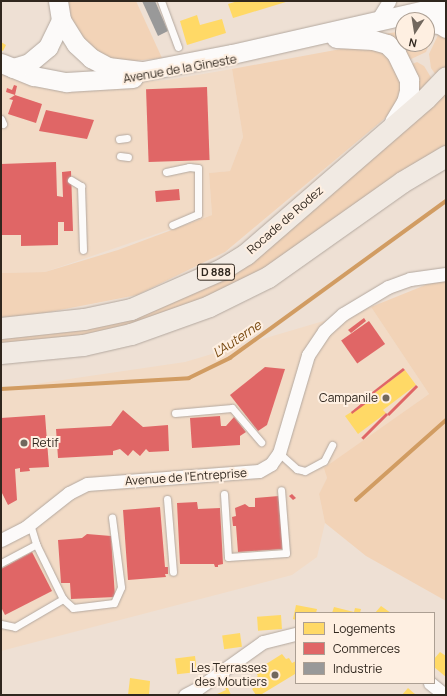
<!DOCTYPE html>
<style>
body{margin:0}
#map{position:relative;width:447px;height:696px;overflow:hidden;background:#eee0d4;font-family:Manrope,sans-serif}
div>[style]{position:absolute}
.built>*{inset:0;background:#f2dbc6}
.green>*{inset:0;background:#f2d3b7}
.homes>*{inset:0;background:#ffd966;transform-origin:0 0}
.shops>*{inset:0;background:#e06666;transform-origin:0 0}
.industry>*{inset:0;background:#999}
.stream>*{height:3.5px;margin:-1.75px;padding:0 1.75px;transform-origin:1.75px;border-radius:1.75px;background:#d19c62}
.roads{filter:drop-shadow(0 0 1px #b3a89f) drop-shadow(0 0 1px #b3a89f)}
.service>*{height:7px;margin:-3.5px;padding:0 3.5px;transform-origin:3.5px;border-radius:3.5px;background:#fcfaf9}
.minor>*{height:13px;margin:-6.5px;padding:0 6.5px;transform-origin:6.5px;border-radius:6.5px;background:#fcfaf9}
.secondary>*{height:19px;margin:-9.5px;padding:0 9.5px;transform-origin:9.5px;border-radius:9.5px;background:#fcfaf9}
.primary>*{height:21px;margin:-10.5px;padding:0 10.5px;transform-origin:10.5px;border-radius:10.5px;background:#f1eae3}
.dots>*{width:11px;height:11px;translate:-50% -50%;box-sizing:border-box;border:2px solid #feefe1;border-radius:50%}
span{translate:-50% -50%;white-space:nowrap;text-align:center;line-height:1.15;-webkit-text-stroke:4px #feefe1;paint-order:stroke}
.shield-label span{padding:1px 3px;background:#feefe1;border:1px solid;border-radius:3px;-webkit-text-stroke-width:0}
.shield-label{font-size:11px;color:#30271e;font-weight:700}
.street-label{font-size:12px;color:#30271e}
.poi-label{font-size:12px;color:#30271e}
.right{translate:-100% -50%;text-align:right}
.left{translate:0 -50%;text-align:left}
.water-label{font-size:13px;color:#784910;font-style:italic}
.frame{position:absolute;inset:0;border:2px solid #30271e;pointer-events:none}
.legend{position:absolute;left:295px;top:612px;width:140px;height:72px;box-sizing:border-box;background:#feefe1;border:1px solid #ac9f93;margin:0;padding:5px 7px;list-style:none;font-size:12px;color:#30271e}
.legend li{display:flex;align-items:center;gap:8px;height:20px}
.legend b{width:20px;border:1px solid #ac9f93}
.north{position:absolute;left:395px;top:12px;width:40px;height:40px;box-sizing:border-box;background:#feefe1;border:1px solid #ac9f93;border-radius:50%;rotate:192deg;font-size:11px;font-weight:700;line-height:16px;text-align:center;color:#30271e}
.north::after{content:'';display:block;margin:auto;width:14px;height:18px;background:#72685e;clip-path:polygon(50% 0,100% 100%,50% 72%,0 100%)}
</style>
<div id="map">
<div class="built">
<i style="clip-path:polygon(232px 69px,243px 137px,230px 171px,209px 173px,212px 215px,45px 272px,1px 273px,1px 71px,55px 87px,168px 80px)"></i>
<i style="clip-path:polygon(371px 307px,429px 394px,325px 468px,327px 478px,319px 494px,325px 523px,317px 557px,292px 575px,1px 651px,1px 389px,185px 362px)"></i>
</div>
<div class="green">
<i style="clip-path:polygon(68px 1px,136px 1px,162px 58px,124px 62px,109px 58px,94px 49px,84px 41px,72px 22px)"></i>
<i style="clip-path:polygon(427px 28px,435px 31px,426px 52px,407px 61px,384px 34px,403px 31px,403px 44px,427px 44px)"></i>
<i style="clip-path:polygon(440px 31px,446px 36px,446px 67px,438px 78px,431px 68px,429px 54px)"></i>
<i style="clip-path:polygon(368px 44px,385px 53px,398px 69px,401px 89px,398px 102px,390px 114px,225px 252px,137px 295px,34px 315px,1px 317px,1px 273px,45px 272px,118px 250px,212px 215px,209px 173px,230px 171px,243px 137px,232px 69px)"></i>
<i style="clip-path:polygon(417px 62px,424px 66px,432px 79px,411px 101px,410px 65px)"></i>
<i style="clip-path:polygon(446px 90px,446px 148px,282px 259px,182px 309px,88px 336px,1px 347px,1px 337px,152px 310px,199px 291px,234px 272px)"></i>
<i style="clip-path:polygon(446px 281px,446px 601px,366px 556px,325px 523px,319px 494px,327px 478px,324px 468px,429px 394px,371px 307px,428px 284px)"></i>
</div>
<div class="homes">
<i style="clip-path:polygon(238px 1px,289px 1px,233px 18px,228px 4px)"></i>
<i style="clip-path:polygon(197px 15px,200px 25px,222px 19px,226px 33px,187px 45px,180px 21px)"></i>
<i style="clip-path:polygon(1px 42px,6px 45px,3px 51px,1px 50px)"></i>
<i style="clip-path:polygon(405px 370px,416px 385px,383px 410px,386px 413px,358px 434px,345px 416px,375px 397px,372px 395px)"></i>
<i style="clip-path:polygon(296px 605px,317px 609px,316px 613px,296px 613px,296px 620px,293px 619px)"></i>
<i style="clip-path:polygon(381px 606px,391px 613px,375px 613px)"></i>
<i style="clip-path:polygon(334px 607px,354px 612px,355px 608px,361px 609px,360px 613px,332px 613px)"></i>
<i style="left:281px;top:615px;width:14px;height:24px;rotate:86deg"></i>
<i style="left:240px;top:633px;width:14px;height:18px;rotate:82deg"></i>
<i style="clip-path:polygon(440px 652px,446px 656px,446px 677px,434px 667px,434px 659px)"></i>
<i style="clip-path:polygon(282px 654px,286px 659px,289px 658px,292px 663px,296px 661px,295px 674px,262px 694px,256px 695px,252px 689px,257px 685px,254px 679px,258px 676px,255px 671px)"></i>
<i style="left:195px;top:656px;width:16px;height:20px;rotate:83deg"></i>
<i style="clip-path:polygon(130px 678px,150px 681px,149px 695px,128px 695px)"></i>
<i style="clip-path:polygon(225px 681px,231px 695px,215px 695px,226px 690px,223px 682px)"></i>
<i style="clip-path:polygon(408px 688px,416px 695px,402px 695px)"></i>
</div>
<div class="shops">
<i style="clip-path:polygon(14px 85px,17px 86px,15px 95px,6px 92px,7px 88px,12px 90px)"></i>
<i style="left:207px;top:87px;width:73px;height:61px;rotate:88deg"></i>
<i style="clip-path:polygon(15px 95px,42px 104px,36px 123px,8px 114px,13px 100px,9px 99px)"></i>
<i style="clip-path:polygon(46px 110px,94px 120px,87px 139px,39px 131px)"></i>
<i style="clip-path:polygon(56px 162px,57px 196px,63px 197px,62px 172px,71px 171px,73px 231px,64px 231px,64px 222px,58px 222px,58px 245px,21px 246px,21px 235px,1px 235px,1px 164px)"></i>
<i style="left:179px;top:189px;width:11px;height:24px;rotate:85deg"></i>
<i style="clip-path:polygon(364px 318px,366px 321px,351px 333px,348px 330px)"></i>
<i style="left:369px;top:321px;width:28px;height:34px;rotate:55deg"></i>
<i style="clip-path:polygon(265px 367px,285px 369px,267px 425px,258px 431px,230px 395px)"></i>
<i style="clip-path:polygon(403px 368px,405px 370px,372px 395px,371px 393px)"></i>
<i style="left:416px;top:385px;width:3px;height:41px;rotate:45deg"></i>
<i style="clip-path:polygon(372px 395px,375px 397px,352px 414px,351px 412px)"></i>
<i style="clip-path:polygon(123px 410px,143px 427px,168px 425px,169px 451px,149px 452px,146px 449px,140px 456px,133px 450px,128px 456px,120px 449px,113px 451px,113px 455px,58px 458px,56px 429px,111px 426px)"></i>
<i style="left:386px;top:413px;width:3px;height:35px;rotate:45deg"></i>
<i style="clip-path:polygon(45px 415px,49px 467px,29px 468px,30px 471px,20px 472px,20px 468px,15px 469px,17px 500px,8px 505px,1px 491px,1px 418px)"></i>
<i style="clip-path:polygon(220px 416px,221px 426px,226px 426px,234px 417px,246px 432px,240px 436px,240px 445px,192px 448px,190px 418px)"></i>
<i style="clip-path:polygon(292px 494px,296px 498px,293px 500px,289px 496px)"></i>
<i style="clip-path:polygon(279px 496px,283px 549px,238px 552px,236px 526px,233px 526px,232px 517px,236px 516px,235px 508px,245px 504px,249px 507px,255px 507px,255px 498px)"></i>
<i style="clip-path:polygon(197px 502px,198px 509px,220px 508px,223px 564px,218px 565px,218px 567px,215px 567px,214px 564px,180px 564px,177px 503px)"></i>
<i style="clip-path:polygon(160px 507px,165px 567px,168px 567px,168px 574px,165px 574px,166px 577px,128px 580px,123px 510px)"></i>
<i style="clip-path:polygon(87px 534px,111px 536px,115px 597px,71px 599px,70px 583px,61px 583px,58px 540px,82px 538px)"></i>
<i style="clip-path:polygon(32px 552px,52px 591px,5px 615px,1px 607px,1px 569px)"></i>
</div>
<div class="industry">
<i style="clip-path:polygon(142px 1px,155px 1px,168px 31px,158px 36px)"></i>
</div>
<div class="stream">
<i style="left:1px;top:389px;width:188px;rotate:-3.3deg"></i>
<i style="left:189px;top:378px;width:46px;rotate:-26deg"></i>
<i style="left:230px;top:358px;width:267px;rotate:-36deg"></i>
<i style="left:356px;top:500px;width:120px;rotate:-41.6deg"></i>
</div>
<div class="roads">
<div class="service">
<i style="left:161px;top:1px;width:49px;rotate:69.7deg"></i>
<i style="left:1px;top:119px;width:5px;rotate:68deg"></i>
<i style="left:3px;top:124px;width:2px;rotate:-153deg"></i>
<i style="left:119px;top:139px;width:8px;rotate:-7deg"></i>
<i style="left:120px;top:156px;width:8px;rotate:7deg"></i>
<i style="left:166px;top:172px;width:24px;rotate:-12deg"></i>
<i style="left:189px;top:167px;width:9px;rotate:6deg"></i>
<i style="left:198px;top:168px;width:46px;rotate:90deg"></i>
<i style="left:198px;top:214px;width:28px;rotate:157deg"></i>
<i style="left:71px;top:180px;width:12px;rotate:31deg"></i>
<i style="left:81px;top:186px;width:64px;rotate:88.2deg"></i>
<i style="left:175px;top:413px;width:57px;rotate:-5deg"></i>
<i style="left:232px;top:408px;width:45px;rotate:49.5deg"></i>
<i style="left:279px;top:453px;width:24px;rotate:42deg"></i>
<i style="left:297px;top:469px;width:8px;rotate:14deg"></i>
<i style="left:305px;top:471px;width:21px;rotate:-28deg"></i>
<i style="left:324px;top:461px;width:18px;rotate:-63deg"></i>
<i style="left:224px;top:494px;width:63px;rotate:86.4deg"></i>
<i style="left:228px;top:557px;width:58px;rotate:-3.9deg"></i>
<i style="left:286px;top:553px;width:63px;rotate:-94.5deg"></i>
<i style="left:167px;top:499px;width:73px;rotate:85.3deg"></i>
<i style="left:30px;top:524px;width:21px;rotate:73deg"></i>
<i style="left:36px;top:544px;width:61px;rotate:63.9deg"></i>
<i style="left:63px;top:599px;width:13px;rotate:42deg"></i>
<i style="left:73px;top:608px;width:41px;rotate:-7deg"></i>
<i style="left:114px;top:603px;width:17px;rotate:-66deg"></i>
<i style="left:121px;top:587px;width:70px;rotate:-97.4deg"></i>
<i style="left:1px;top:563px;width:40px;rotate:-28deg"></i>
<i style="left:1px;top:624px;width:14px;rotate:12deg"></i>
<i style="left:15px;top:627px;width:56px;rotate:-30.3deg"></i>
</div>
<div class="minor">
<i style="left:376px;top:22px;width:25px;rotate:-58deg"></i>
<i style="left:1px;top:540px;width:28px;rotate:-27deg"></i>
<i style="left:26px;top:527px;width:55px;rotate:-38.3deg"></i>
<i style="left:69px;top:493px;width:20px;rotate:-27deg"></i>
<i style="left:87px;top:484px;width:172px;rotate:-4.3deg"></i>
<i style="left:259px;top:471px;width:14px;rotate:-30deg"></i>
<i style="left:271px;top:464px;width:14px;rotate:-54deg"></i>
<i style="left:279px;top:453px;width:102px;rotate:-73.5deg"></i>
<i style="left:308px;top:355px;width:29px;rotate:-56deg"></i>
<i style="left:324px;top:331px;width:25px;rotate:-42deg"></i>
<i style="left:343px;top:314px;width:52px;rotate:-31deg"></i>
<i style="left:388px;top:287px;width:23px;rotate:-20deg"></i>
<i style="left:410px;top:279px;width:36px;rotate:-8deg"></i>
<i style="left:430px;top:683px;width:19px;rotate:39deg"></i>
<i style="left:185px;top:695px;width:13px;rotate:-27deg"></i>
<i style="left:197px;top:689px;width:81px;rotate:-35.5deg"></i>
<i style="left:263px;top:642px;width:34px;rotate:-14deg"></i>
</div>
<div class="secondary">
<i style="left:58px;top:1px;width:19px;rotate:81deg"></i>
<i style="left:61px;top:20px;width:28px;rotate:58deg"></i>
<i style="left:76px;top:44px;width:21px;rotate:43deg"></i>
<i style="left:91px;top:58px;width:19px;rotate:28deg"></i>
<i style="left:108px;top:67px;width:35px;rotate:7deg"></i>
<i style="left:143px;top:71px;width:91px;rotate:-10.8deg"></i>
<i style="left:232px;top:54px;width:198px;rotate:-12.8deg"></i>
<i style="left:425px;top:10px;width:21px;rotate:-3deg"></i>
<i style="left:427px;top:23px;width:13px;rotate:4deg"></i>
<i style="left:440px;top:24px;width:7px;rotate:34deg"></i>
<i style="left:336px;top:38px;width:37px;rotate:3deg"></i>
<i style="left:373px;top:40px;width:15px;rotate:16deg"></i>
<i style="left:387px;top:44px;width:13px;rotate:45deg"></i>
<i style="left:396px;top:53px;width:30px;rotate:64deg"></i>
<i style="left:409px;top:80px;width:11px;rotate:90deg"></i>
<i style="left:409px;top:91px;width:11px;rotate:105deg"></i>
<i style="left:406px;top:102px;width:23px;rotate:121deg"></i>
<i style="left:1px;top:63px;width:35px;rotate:22deg"></i>
<i style="left:34px;top:76px;width:33px;rotate:11deg"></i>
<i style="left:66px;top:82px;width:67px;rotate:-3.4deg"></i>
<i style="left:13px;top:68px;width:17px;rotate:-17deg"></i>
<i style="left:29px;top:63px;width:25px;rotate:-40deg"></i>
<i style="left:48px;top:47px;width:30px;rotate:-64deg"></i>
</div>
<div class="primary">
<i style="left:1px;top:328px;width:83px;rotate:-6.2deg"></i>
<i style="left:84px;top:319px;width:48px;rotate:-12deg"></i>
<i style="left:131px;top:309px;width:99px;rotate:-23.7deg"></i>
<i style="left:222px;top:269px;width:28px;rotate:-32deg"></i>
<i style="left:246px;top:254px;width:238px;rotate:-40.9deg"></i>
<i style="left:426px;top:98px;width:29px;rotate:-46deg"></i>
<i style="left:1px;top:353px;width:82px;rotate:-5.6deg"></i>
<i style="left:83px;top:345px;width:49px;rotate:-12.9deg"></i>
<i style="left:131px;top:334px;width:83px;rotate:-19.7deg"></i>
<i style="left:209px;top:306px;width:66px;rotate:-26.2deg"></i>
<i style="left:268px;top:277px;width:164px;rotate:-35.3deg"></i>
<i style="left:402px;top:182px;width:51px;rotate:-30.6deg"></i>
</div>
</div>
<div class="dots">
<i style="left:386px;top:398px;background:#72685e"></i>
<i style="left:24px;top:443px;background:#72685e"></i>
<i style="left:275px;top:675px;background:#72685e"></i>
</div>
<div class="shield-label">
<span style="left:216px;top:272px">D 888</span>
</div>
<div class="street-label">
<span style="left:180px;top:69px;rotate:-10deg">Avenue de la Gineste</span>
<span style="left:285px;top:220px;rotate:-41deg">Rocade de Rodez</span>
<span style="left:186px;top:477px;rotate:-4deg">Avenue de l'Entreprise</span>
</div>
<div class="poi-label">
<span class="right" style="left:378px;top:398px">Campanile</span>
<span class="left" style="left:32px;top:443px">Retif</span>
<span class="right" style="left:267px;top:675px">Les Terrasses<br>des Moutiers</span>
</div>
<div class="water-label">
<span style="left:237px;top:339px;rotate:-34deg">L'Auterne</span>
</div>
<div class="frame"></div>
<ul class="legend">
<li><b style="height:11px;background:#ffd966"></b>Logements</li>
<li><b style="height:11px;background:#e06666"></b>Commerces</li>
<li><b style="height:11px;background:#999"></b>Industrie</li>
</ul>
<div class="north">N</div>
</div>
